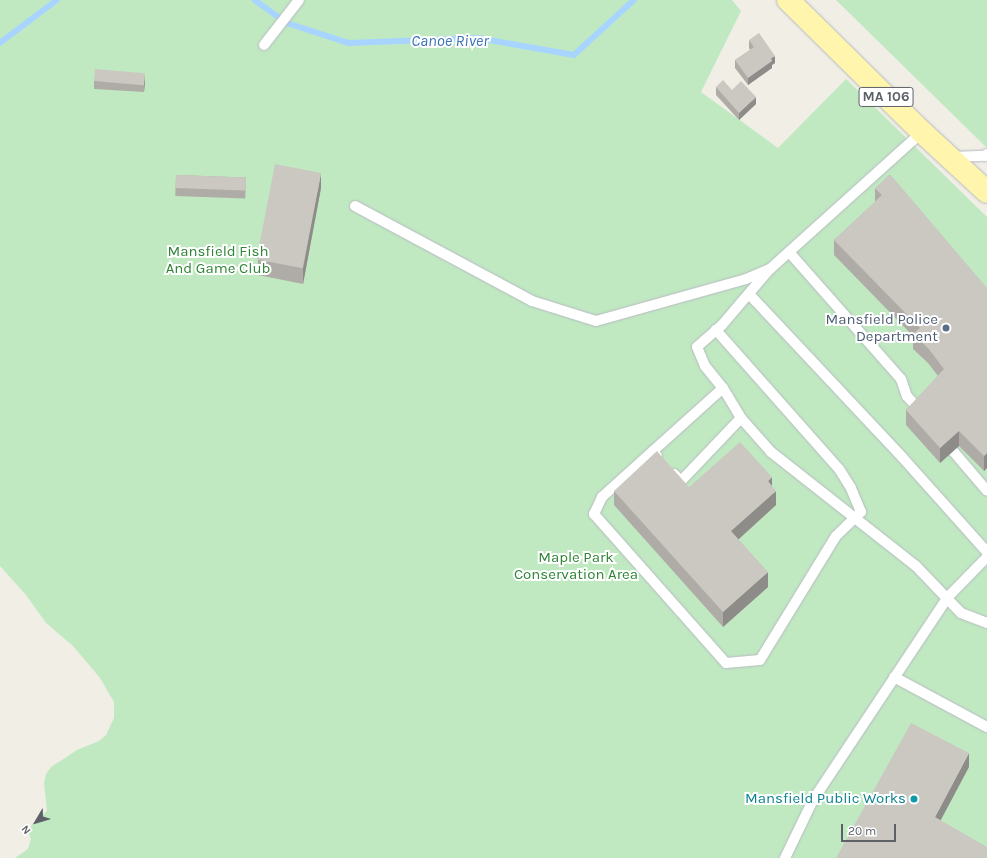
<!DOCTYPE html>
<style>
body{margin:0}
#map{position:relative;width:987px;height:858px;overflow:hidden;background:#f0eee5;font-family:Karla,sans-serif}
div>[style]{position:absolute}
.green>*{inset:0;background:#c0e9c2}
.stream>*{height:5.5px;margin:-2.75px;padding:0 2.75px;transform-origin:2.75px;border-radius:2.75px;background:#a7d5ff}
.roads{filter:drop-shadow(0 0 1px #b8bbc0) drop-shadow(0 0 1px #b8bbc0)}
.service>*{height:10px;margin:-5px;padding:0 5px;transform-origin:5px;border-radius:5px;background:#fff}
.primary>*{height:22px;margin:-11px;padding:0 11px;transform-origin:11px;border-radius:11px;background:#fff5ac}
.wall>*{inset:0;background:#afaca7;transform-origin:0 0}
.shaded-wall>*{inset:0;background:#8e8c88}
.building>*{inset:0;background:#cbc8c2;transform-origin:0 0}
.dots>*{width:11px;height:11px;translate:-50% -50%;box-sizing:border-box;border:2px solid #fff;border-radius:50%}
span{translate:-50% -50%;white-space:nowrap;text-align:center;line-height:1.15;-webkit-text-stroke:4px #fff;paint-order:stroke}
.shield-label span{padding:1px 3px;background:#fff;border:1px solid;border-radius:3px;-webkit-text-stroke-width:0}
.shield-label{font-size:14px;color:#5d6167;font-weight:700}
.park-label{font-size:15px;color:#2f8436}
.service-label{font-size:15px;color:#4e5e75}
.right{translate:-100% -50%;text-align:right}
.culture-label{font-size:15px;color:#0d838f}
.water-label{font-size:16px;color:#3b73b8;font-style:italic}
.north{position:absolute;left:16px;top:802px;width:40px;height:40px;-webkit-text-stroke:3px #fff;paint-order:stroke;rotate:232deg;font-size:11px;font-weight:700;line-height:16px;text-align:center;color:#5d6167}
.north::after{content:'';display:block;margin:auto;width:14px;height:18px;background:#5d6167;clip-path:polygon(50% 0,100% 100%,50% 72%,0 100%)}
.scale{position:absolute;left:841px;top:824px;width:55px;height:18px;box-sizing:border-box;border:2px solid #5d6167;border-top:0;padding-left:5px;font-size:12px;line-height:14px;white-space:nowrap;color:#5d6167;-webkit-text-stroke:3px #fff;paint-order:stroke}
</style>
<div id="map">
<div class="green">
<i style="clip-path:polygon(0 0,732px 0,741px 11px,701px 92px,778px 148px,846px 79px,987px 217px,987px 858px,15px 858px,28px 849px,31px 839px,28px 831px,32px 825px,47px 811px,44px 783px,46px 774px,51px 767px,77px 750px,99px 741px,106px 735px,114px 718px,114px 702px,100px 678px,73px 646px,46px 623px,26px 595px,0 566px)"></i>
<i style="clip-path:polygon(836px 0,987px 0,987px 148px)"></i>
</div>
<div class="stream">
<i style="left:255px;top:0;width:39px;rotate:36deg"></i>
<i style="left:287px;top:23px;width:65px;rotate:17.9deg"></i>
<i style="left:349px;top:43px;width:129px;rotate:-2.2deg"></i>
<i style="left:478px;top:38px;width:97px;rotate:10deg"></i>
<i style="left:574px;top:55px;width:81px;rotate:-42.5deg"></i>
<i style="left:0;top:43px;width:71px;rotate:-37deg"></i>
</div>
<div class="roads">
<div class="service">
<i style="left:264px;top:45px;width:57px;rotate:-52.1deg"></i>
<i style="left:952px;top:157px;width:33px;rotate:-2deg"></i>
<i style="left:985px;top:156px;width:3px;rotate:-45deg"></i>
<i style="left:355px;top:206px;width:201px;rotate:28.2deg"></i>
<i style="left:532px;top:301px;width:67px;rotate:17.4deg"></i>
<i style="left:596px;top:321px;width:156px;rotate:-15.6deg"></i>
<i style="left:746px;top:279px;width:26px;rotate:-23deg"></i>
<i style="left:770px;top:269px;width:205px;rotate:-42deg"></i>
<i style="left:789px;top:252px;width:169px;rotate:48.6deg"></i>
<i style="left:901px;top:379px;width:18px;rotate:71deg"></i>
<i style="left:907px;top:396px;width:18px;rotate:49deg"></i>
<i style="left:768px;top:271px;width:71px;rotate:130.4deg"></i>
<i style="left:722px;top:325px;width:33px;rotate:139deg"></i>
<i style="left:697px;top:347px;width:21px;rotate:67deg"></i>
<i style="left:705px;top:366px;width:28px;rotate:51deg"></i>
<i style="left:723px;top:388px;width:35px;rotate:59deg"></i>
<i style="left:741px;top:418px;width:45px;rotate:48.6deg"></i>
<i style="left:771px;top:452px;width:184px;rotate:38.2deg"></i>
<i style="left:916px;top:566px;width:65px;rotate:46.2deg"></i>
<i style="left:961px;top:613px;width:28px;rotate:21deg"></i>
<i style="left:749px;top:294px;width:224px;rotate:46.8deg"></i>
<i style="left:902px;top:457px;width:127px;rotate:48.2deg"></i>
<i style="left:653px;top:451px;width:69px;rotate:138deg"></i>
<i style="left:602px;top:497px;width:19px;rotate:115deg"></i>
<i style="left:594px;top:514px;width:199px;rotate:48.5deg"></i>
<i style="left:726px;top:663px;width:34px;rotate:-5deg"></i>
<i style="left:760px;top:660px;width:145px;rotate:-58.5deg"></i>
<i style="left:836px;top:536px;width:35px;rotate:-44deg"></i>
<i style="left:861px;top:512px;width:26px;rotate:-113deg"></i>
<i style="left:851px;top:488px;width:22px;rotate:-122deg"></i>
<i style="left:839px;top:469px;width:186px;rotate:-131.5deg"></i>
<i style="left:953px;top:451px;width:52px;rotate:49.6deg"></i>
<i style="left:657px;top:456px;width:6px;rotate:-129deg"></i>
<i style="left:653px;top:451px;width:94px;rotate:-42deg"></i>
<i style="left:674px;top:474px;width:10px;rotate:45deg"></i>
<i style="left:681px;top:481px;width:87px;rotate:-46.4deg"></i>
<i style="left:894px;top:677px;width:106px;rotate:28.3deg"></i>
<i style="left:785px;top:858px;width:64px;rotate:-64.2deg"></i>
<i style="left:813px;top:800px;width:242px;rotate:-56.4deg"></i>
<i style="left:947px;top:598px;width:57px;rotate:-45.7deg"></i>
</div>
<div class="primary">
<i style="left:788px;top:0;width:188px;rotate:44.6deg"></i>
<i style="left:922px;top:132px;width:88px;rotate:42.7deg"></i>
</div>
</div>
<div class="wall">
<i style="clip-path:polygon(749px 40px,775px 63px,772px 65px,772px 68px,748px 85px,735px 68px,735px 60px,750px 50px,749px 48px)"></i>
<i style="clip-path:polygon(94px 81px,145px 81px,144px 92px,94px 89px)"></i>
<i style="clip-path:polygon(716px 87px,732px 90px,756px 104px,739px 120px,716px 95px)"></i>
<i style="left:176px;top:175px;width:70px;height:21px;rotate:2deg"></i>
<i style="clip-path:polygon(321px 188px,303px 284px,258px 275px,258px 260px)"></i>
<i style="clip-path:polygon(875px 188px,987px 288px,987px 468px,984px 471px,959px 446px,940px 463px,906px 425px,906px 410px,938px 376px,928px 363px,913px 349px,913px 336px,834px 255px,834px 240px,875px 202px)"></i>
<i style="clip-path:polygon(772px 486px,776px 505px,738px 540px,768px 587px,723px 627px,614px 505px,614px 491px,689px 487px)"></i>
</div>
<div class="shaded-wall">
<i style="clip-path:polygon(775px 56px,775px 63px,772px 65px,772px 68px,748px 85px,748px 78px,771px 58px)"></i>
<i style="clip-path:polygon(145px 73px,145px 81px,144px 92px,144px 85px)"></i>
<i style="clip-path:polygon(756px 97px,756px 104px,739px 120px,739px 113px)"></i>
<i style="clip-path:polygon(321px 173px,321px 188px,303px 284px,303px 269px)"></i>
<i style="clip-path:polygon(959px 431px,959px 446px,940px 463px,940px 448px)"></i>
<i style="clip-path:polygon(987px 453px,987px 468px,984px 471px,984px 456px)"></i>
<i style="clip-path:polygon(772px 477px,772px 492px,768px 481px)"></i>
<i style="clip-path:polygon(776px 491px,776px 505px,731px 546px,731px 531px)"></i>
<i style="clip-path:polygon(768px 572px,768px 587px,723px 627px,723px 612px)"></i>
<i style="clip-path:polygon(969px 753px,969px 767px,935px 831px,935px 817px)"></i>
</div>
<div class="building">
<i style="clip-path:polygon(759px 33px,775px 56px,771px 58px,772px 61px,748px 78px,735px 60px,754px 47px,749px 40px)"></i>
<i style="left:95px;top:69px;width:50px;height:12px;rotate:5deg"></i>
<i style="clip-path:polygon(723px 80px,732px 90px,741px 81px,756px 97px,739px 113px,716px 87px)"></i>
<i style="left:275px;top:164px;width:47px;height:97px;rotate:11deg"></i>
<i style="clip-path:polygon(890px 174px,987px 288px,987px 453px,984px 456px,959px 431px,940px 448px,906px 410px,944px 369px,928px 348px,913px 334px,920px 328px,834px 240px,882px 195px,875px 188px)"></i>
<i style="left:176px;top:175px;width:70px;height:13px;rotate:2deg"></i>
<i style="clip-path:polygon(740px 442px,772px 477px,768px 481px,776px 491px,731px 531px,768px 572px,723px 612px,614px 491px,657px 451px,689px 487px)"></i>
<i style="clip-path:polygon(911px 723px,969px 753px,935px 817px,987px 847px,987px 858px,836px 858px)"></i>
</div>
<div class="dots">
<i style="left:946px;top:328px;background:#5c6f8a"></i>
<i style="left:914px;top:799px;background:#0f9aa8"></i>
</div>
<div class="shield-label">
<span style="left:886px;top:97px">MA 106</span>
</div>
<div class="park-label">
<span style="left:218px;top:260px">Mansfield Fish<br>And Game Club</span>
<span style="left:576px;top:566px">Maple Park<br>Conservation Area</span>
</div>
<div class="service-label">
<span class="right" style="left:938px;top:328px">Mansfield Police<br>Department</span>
</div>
<div class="culture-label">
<span class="right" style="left:906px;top:799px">Mansfield Public Works</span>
</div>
<div class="water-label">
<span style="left:450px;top:41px">Canoe River</span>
</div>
<div class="north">N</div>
<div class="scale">20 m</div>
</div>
